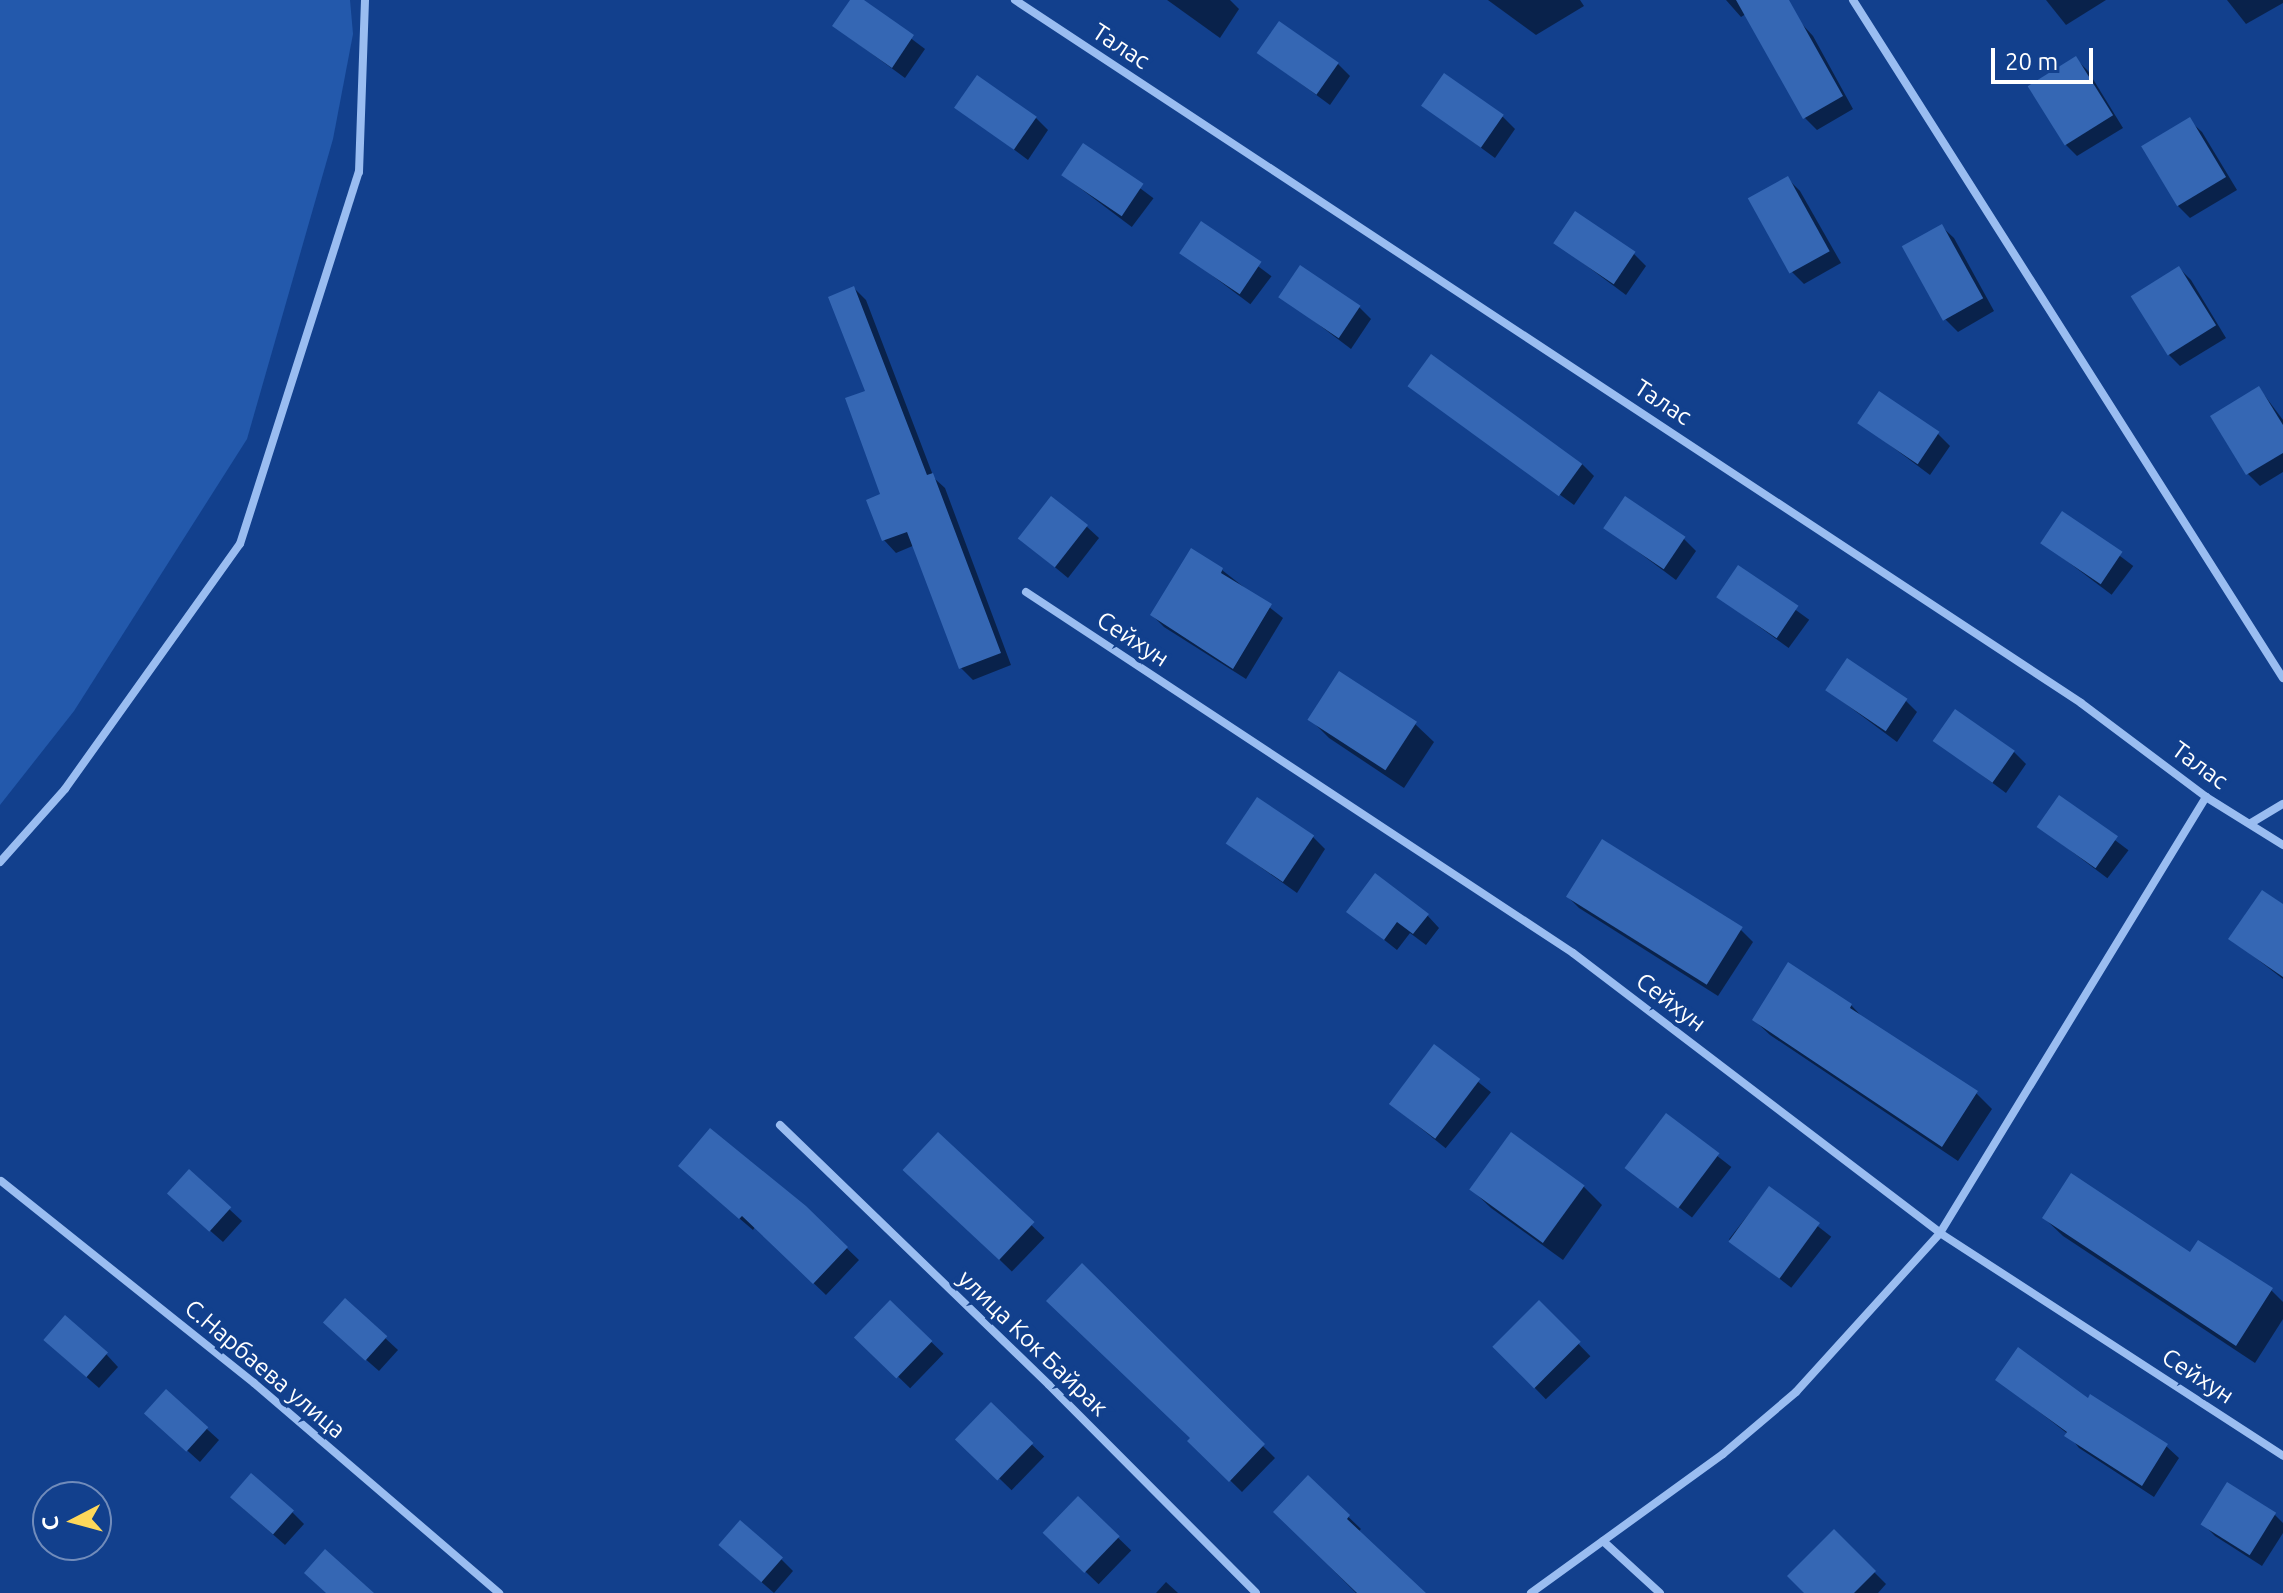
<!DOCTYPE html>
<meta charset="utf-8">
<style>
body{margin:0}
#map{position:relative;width:2283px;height:1593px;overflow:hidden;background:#12408d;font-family:Ubuntu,sans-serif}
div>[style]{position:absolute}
.green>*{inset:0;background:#2359ac}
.shadow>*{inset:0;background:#0007;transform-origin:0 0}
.building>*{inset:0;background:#3567b4;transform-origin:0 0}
.minor>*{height:8px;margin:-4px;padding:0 4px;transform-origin:4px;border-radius:4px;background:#9abdf1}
span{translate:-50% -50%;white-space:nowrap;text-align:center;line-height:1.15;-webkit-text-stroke:8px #12408d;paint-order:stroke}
.street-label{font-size:24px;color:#fff}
.north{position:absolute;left:32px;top:1481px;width:80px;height:80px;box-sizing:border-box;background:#12408d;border:2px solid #718cbb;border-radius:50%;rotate:264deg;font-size:22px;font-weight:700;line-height:32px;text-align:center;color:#fff}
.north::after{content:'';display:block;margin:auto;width:28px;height:36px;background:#ffd85a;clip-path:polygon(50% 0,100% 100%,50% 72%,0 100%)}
.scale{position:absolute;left:1991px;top:48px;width:102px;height:36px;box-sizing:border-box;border:4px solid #fff;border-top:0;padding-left:10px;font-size:24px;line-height:28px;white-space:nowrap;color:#fff;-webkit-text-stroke:6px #12408d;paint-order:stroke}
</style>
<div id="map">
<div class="green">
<i style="clip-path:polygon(0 0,350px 0,353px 34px,333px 139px,247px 439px,74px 711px,0 805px)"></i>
</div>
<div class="shadow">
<i style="clip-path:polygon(852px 0,860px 0,925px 49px,905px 78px,834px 26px)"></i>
<i style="clip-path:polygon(1167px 0,1230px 0,1239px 9px,1220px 38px)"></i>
<i style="clip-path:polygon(1488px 0,1580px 0,1584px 6px,1536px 35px)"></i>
<i style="clip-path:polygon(1726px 0,1780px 0,1813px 36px,1853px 109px,1817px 130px,1805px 118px,1746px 14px,1741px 17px)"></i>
<i style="clip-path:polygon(2046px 0,2106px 0,2066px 25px)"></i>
<i style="clip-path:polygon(2227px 0,2283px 0,2283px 3px,2246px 24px)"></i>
<i style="clip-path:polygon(1259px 53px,1338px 64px,1350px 76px,1330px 105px)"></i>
<i style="clip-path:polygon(2076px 59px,2088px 71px,2123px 128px,2077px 156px,2065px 144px,2030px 87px)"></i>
<i style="clip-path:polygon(1424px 106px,1503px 117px,1515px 129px,1495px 158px)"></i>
<i style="clip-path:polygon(958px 107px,1036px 118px,1048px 130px,1028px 160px)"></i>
<i style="clip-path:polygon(2189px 120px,2202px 132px,2237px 190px,2190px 218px,2178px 206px)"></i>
<i style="left:1084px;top:146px;width:87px;height:36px;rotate:37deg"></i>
<i style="clip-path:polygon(1788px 179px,1800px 191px,1841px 263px,1804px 284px,1792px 272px,1751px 200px)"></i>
<i style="left:1202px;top:224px;width:87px;height:35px;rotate:37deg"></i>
<i style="clip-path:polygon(1941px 226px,1954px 238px,1994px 311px,1958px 332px,1945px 319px)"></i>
<i style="clip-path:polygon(1556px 243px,1634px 254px,1646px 266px,1626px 295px)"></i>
<i style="clip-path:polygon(2179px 268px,2191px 280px,2226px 338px,2180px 366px,2168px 354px,2133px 297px)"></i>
<i style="clip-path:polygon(854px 288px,866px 300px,934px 478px,945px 488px,1011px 665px,973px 680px,961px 668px,915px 545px,896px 553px,884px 540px,882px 495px)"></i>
<i style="clip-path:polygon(1281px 296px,1359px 307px,1371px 319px,1351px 349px)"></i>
<i style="clip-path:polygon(1411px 386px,1582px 464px,1594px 476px,1574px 505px)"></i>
<i style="clip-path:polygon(2259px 388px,2283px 420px,2283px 472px,2260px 486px,2248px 474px,2213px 416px)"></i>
<i style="clip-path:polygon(1859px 422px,1938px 434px,1950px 446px,1930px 475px)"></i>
<i style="left:2063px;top:513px;width:88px;height:36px;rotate:37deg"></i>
<i style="clip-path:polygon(1086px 526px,1099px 538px,1068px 578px,1021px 539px)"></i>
<i style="clip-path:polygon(1606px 528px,1684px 539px,1696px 551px,1676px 580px)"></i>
<i style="left:1738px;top:568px;width:88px;height:35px;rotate:36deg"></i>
<i style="clip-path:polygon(1222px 570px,1283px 618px,1246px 679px,1164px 627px,1152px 615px)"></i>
<i style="clip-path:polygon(1827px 690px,1905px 700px,1917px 712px,1897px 742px)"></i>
<i style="clip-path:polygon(1310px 719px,1415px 724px,1434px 742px,1404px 788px,1329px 738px)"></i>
<i style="clip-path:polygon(1936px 741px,2014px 752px,2026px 764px,2006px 793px)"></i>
<i style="left:2059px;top:798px;width:87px;height:35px;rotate:37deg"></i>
<i style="clip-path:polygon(1313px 837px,1325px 849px,1297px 893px,1228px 844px)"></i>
<i style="clip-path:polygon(1567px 896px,1741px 930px,1753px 942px,1718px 996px,1579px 908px)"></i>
<i style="clip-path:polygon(2283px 906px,2283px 979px,2231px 939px)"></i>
<i style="clip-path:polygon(1349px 912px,1427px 915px,1439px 928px,1426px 945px,1410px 933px,1397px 950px)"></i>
<i style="clip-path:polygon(1851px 1005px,1867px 1022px,1976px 1093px,1992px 1109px,1958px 1161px,1770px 1035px,1754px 1020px)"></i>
<i style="left:1435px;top:1047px;width:72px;height:72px;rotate:39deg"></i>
<i style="left:1666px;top:1116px;width:83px;height:64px;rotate:38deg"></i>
<i style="left:938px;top:1135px;width:148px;height:47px;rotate:44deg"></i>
<i style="clip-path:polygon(189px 1172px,242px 1221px,223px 1242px,182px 1206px)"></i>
<i style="clip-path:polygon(692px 1178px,805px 1208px,859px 1260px,826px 1295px,755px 1227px,753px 1230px)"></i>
<i style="clip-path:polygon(1583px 1186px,1602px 1205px,1563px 1260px,1491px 1208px,1472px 1190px)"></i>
<i style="left:1769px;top:1188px;width:79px;height:65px;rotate:38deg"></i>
<i style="clip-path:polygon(2044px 1218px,2190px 1255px,2271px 1290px,2283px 1302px,2283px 1319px,2255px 1363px,2063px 1236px)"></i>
<i style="clip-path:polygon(1082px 1266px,1275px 1458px,1242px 1492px,1190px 1441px,1192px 1438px)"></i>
<i style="clip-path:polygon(345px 1301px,398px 1350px,379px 1371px,338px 1335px)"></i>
<i style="left:891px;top:1303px;width:73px;height:48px;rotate:44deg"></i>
<i style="left:1539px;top:1303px;width:74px;height:62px;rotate:46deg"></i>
<i style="clip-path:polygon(58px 1352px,106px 1354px,118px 1367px,99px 1388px)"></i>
<i style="clip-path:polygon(1998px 1380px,2089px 1400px,2166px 1446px,2179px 1458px,2154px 1497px,2079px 1448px,2068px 1434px)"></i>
<i style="clip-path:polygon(166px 1392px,219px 1440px,200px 1462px,159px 1425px)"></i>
<i style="left:991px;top:1405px;width:74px;height:47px;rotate:44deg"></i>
<i style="clip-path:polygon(1308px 1478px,1361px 1529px,1358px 1532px,1423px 1593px,1356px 1593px,1276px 1512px)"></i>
<i style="left:1078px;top:1499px;width:74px;height:47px;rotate:44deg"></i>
<i style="clip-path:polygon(244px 1509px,292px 1512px,304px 1524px,285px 1545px)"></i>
<i style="clip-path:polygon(2275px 1515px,2283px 1523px,2283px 1533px,2262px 1566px,2215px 1536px,2203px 1524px)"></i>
<i style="clip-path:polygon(1834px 1532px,1886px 1584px,1878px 1593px,1807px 1593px)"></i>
<i style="clip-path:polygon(733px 1557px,781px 1559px,793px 1571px,774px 1593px)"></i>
<i style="clip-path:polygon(1166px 1582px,1178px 1593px,1156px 1593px)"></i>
</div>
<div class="building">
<i style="clip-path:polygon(850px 0,864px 0,914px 35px,892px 68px,832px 26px)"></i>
<i style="clip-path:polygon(1736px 0,1789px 0,1843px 96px,1803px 119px)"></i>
<i style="left:1279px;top:21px;width:73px;height:39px;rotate:35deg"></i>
<i style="left:2076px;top:56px;width:70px;height:57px;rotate:58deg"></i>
<i style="left:1444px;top:73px;width:73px;height:40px;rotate:35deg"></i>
<i style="left:977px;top:75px;width:73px;height:40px;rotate:35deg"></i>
<i style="left:2190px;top:117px;width:70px;height:57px;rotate:59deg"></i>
<i style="left:1083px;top:143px;width:73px;height:39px;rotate:34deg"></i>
<i style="left:1788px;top:176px;width:86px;height:46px;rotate:61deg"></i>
<i style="left:1575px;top:211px;width:73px;height:39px;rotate:34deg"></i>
<i style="left:1201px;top:221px;width:73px;height:39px;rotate:34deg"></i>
<i style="left:1942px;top:224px;width:85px;height:46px;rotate:61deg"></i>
<i style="left:1300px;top:265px;width:73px;height:39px;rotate:34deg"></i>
<i style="left:2179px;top:266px;width:70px;height:57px;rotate:58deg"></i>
<i style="clip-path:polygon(854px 286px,927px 475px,933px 473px,1001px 653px,959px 669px,907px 532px,882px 541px,866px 500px,880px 494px,845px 398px,865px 391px,828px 297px)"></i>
<i style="left:1431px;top:354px;width:187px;height:40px;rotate:36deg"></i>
<i style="clip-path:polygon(2259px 386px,2283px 425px,2283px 453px,2246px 475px,2210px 416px)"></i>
<i style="left:1879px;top:391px;width:73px;height:39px;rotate:34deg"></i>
<i style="left:1051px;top:496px;width:47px;height:54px;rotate:38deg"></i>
<i style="left:1625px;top:496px;width:73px;height:39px;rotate:34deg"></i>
<i style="left:2062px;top:511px;width:73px;height:39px;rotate:34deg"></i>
<i style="clip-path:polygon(1191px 548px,1223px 568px,1221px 573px,1272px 604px,1233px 669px,1150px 615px)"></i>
<i style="left:1738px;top:565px;width:73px;height:39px;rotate:34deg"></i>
<i style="left:1847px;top:658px;width:73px;height:39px;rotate:34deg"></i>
<i style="left:1339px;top:671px;width:93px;height:58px;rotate:33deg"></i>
<i style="left:1955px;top:709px;width:73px;height:39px;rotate:35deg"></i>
<i style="left:2059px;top:795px;width:72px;height:39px;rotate:35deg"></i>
<i style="left:1257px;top:797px;width:69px;height:56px;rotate:34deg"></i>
<i style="left:1602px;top:839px;width:166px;height:68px;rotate:32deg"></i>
<i style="clip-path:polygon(1375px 873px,1429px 914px,1413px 934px,1397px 922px,1384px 940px,1346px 912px)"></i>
<i style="clip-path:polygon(2262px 890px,2283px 904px,2283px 977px,2228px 939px)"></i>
<i style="clip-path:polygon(1788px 962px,1852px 1004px,1850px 1008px,1978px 1091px,1942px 1147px,1752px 1020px)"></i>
<i style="left:1434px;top:1044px;width:58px;height:75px;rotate:37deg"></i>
<i style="left:1666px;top:1113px;width:67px;height:69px;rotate:37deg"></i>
<i style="clip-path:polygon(710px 1128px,806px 1206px,848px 1247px,813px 1284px,742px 1216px,739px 1219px,678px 1166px)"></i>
<i style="left:938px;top:1132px;width:132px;height:52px;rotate:43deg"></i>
<i style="left:1511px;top:1132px;width:91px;height:71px;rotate:36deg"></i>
<i style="left:189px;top:1169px;width:57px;height:33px;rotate:42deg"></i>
<i style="clip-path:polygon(2071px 1173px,2190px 1252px,2198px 1240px,2273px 1288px,2236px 1346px,2042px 1218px)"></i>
<i style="left:1769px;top:1186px;width:63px;height:69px;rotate:36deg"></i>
<i style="clip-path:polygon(1082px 1263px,1265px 1444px,1229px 1482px,1187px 1441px,1190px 1438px,1046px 1301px)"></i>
<i style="left:345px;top:1298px;width:57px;height:33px;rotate:42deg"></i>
<i style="left:890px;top:1300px;width:59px;height:52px;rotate:44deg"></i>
<i style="left:1539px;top:1300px;width:59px;height:66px;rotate:45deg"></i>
<i style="left:65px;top:1315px;width:57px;height:33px;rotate:41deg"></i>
<i style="clip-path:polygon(2018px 1347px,2088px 1398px,2090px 1394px,2168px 1444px,2142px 1486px,2064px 1436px,2067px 1432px,1995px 1380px)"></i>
<i style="left:166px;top:1389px;width:57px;height:33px;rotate:42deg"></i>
<i style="left:991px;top:1402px;width:59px;height:52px;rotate:44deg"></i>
<i style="left:251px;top:1473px;width:57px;height:32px;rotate:41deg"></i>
<i style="clip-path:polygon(1308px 1475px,1350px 1515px,1347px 1519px,1426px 1593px,1357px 1593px,1273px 1512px)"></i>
<i style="left:2227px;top:1482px;width:58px;height:50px;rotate:32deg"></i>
<i style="left:1078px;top:1496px;width:58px;height:51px;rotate:44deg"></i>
<i style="left:740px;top:1520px;width:57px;height:33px;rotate:41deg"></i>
<i style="clip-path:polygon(1834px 1529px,1876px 1571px,1854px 1593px,1804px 1593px,1787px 1576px)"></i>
<i style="clip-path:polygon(325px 1549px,374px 1593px,326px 1593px,304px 1573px)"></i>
</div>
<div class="minor">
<i style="left:1015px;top:0;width:1277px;rotate:33.4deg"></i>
<i style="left:2081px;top:703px;width:156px;rotate:36.9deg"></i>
<i style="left:2206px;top:797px;width:91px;rotate:31.9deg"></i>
<i style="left:1853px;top:0;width:803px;rotate:57.62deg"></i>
<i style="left:1026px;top:592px;width:655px;rotate:33.42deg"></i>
<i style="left:1573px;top:953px;width:462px;rotate:37.3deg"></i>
<i style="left:1940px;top:1233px;width:409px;rotate:33deg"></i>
<i style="left:2251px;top:823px;width:37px;rotate:-31deg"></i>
<i style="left:0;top:862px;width:98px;rotate:-48.3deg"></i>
<i style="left:65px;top:789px;width:301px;rotate:-54.5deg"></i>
<i style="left:240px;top:544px;width:391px;rotate:-72.3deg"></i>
<i style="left:359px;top:172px;width:172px;rotate:-88deg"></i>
<i style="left:780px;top:1125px;width:374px;rotate:44deg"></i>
<i style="left:1049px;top:1385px;width:293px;rotate:45.1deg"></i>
<i style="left:1px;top:1181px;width:324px;rotate:38.6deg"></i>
<i style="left:254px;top:1383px;width:323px;rotate:40.6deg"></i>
<i style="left:1603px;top:1541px;width:77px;rotate:42.4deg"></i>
<i style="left:1531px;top:1593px;width:237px;rotate:-35.9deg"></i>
<i style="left:1723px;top:1454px;width:96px;rotate:-40.3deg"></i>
<i style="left:1796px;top:1392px;width:215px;rotate:-47.8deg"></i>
<i style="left:1940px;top:1233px;width:511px;rotate:-58.61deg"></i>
</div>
<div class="street-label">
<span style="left:1121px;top:46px;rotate:33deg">Талас</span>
<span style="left:1663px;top:402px;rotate:33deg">Талас</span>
<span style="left:1133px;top:639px;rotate:33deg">Сейхун</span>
<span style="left:2200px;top:765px;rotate:36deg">Талас</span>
<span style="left:1671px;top:1002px;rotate:37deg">Сейхун</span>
<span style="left:1033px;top:1343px;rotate:44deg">улица Кок Байрак</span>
<span style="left:265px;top:1369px;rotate:40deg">С.Нарбаева улица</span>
<span style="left:2198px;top:1376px;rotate:33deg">Сейхун</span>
</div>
<div class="north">С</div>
<div class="scale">20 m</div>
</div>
